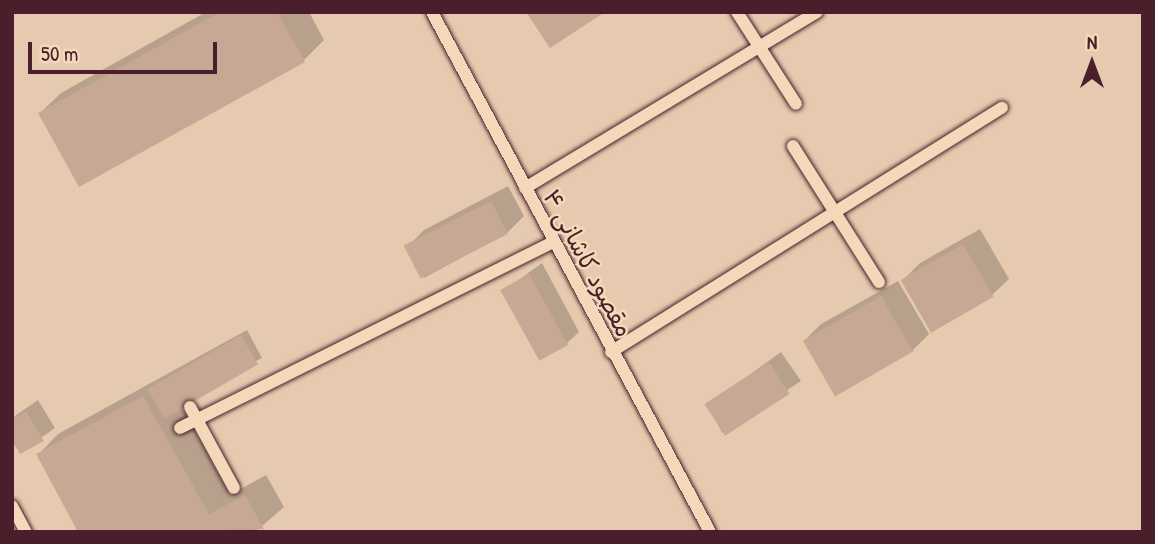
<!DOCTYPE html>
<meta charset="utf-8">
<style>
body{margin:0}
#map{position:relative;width:1155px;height:544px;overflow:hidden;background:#f3d9ba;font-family:"Patrick Hand","Playpen Sans Arabic",sans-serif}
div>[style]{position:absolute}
.built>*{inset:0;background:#e6caaf;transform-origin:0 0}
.shadow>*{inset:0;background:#0003}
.building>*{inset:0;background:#c6a894;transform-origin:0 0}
.roads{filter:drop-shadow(0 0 2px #4a1f2b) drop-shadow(0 0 2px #4a1f2b)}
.lane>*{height:12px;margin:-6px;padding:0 6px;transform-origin:6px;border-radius:6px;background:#f3d9ba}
span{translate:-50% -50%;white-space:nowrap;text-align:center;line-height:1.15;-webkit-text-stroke:5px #f3d9ba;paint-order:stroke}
.street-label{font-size:24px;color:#4a1f2b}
.frame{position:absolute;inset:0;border:14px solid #4a1f2b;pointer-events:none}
.north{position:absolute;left:1057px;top:28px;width:70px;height:70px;-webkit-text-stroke:5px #f3d9ba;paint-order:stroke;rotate:0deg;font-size:19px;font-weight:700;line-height:28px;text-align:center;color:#4a1f2b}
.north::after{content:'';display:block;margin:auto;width:24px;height:32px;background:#4a1f2b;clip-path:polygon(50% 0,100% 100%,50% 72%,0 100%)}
.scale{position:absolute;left:28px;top:42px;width:189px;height:32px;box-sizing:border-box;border:4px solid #4a1f2b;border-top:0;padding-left:9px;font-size:21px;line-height:24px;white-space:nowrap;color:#4a1f2b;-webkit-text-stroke:5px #f3d9ba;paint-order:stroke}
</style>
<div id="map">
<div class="built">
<i style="left:12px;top:12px;width:1131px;height:520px"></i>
</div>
<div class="shadow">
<i style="clip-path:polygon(206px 12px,309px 12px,324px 40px,304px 60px,40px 113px,61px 93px)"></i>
<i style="clip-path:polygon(508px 186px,524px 216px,507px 233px,424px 278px,407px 247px,424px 230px)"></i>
<i style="clip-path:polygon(980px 229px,1009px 279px,992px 295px,931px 330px,903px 280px,920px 263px)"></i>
<i style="clip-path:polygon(542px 263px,579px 332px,567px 343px,503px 291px)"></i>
<i style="clip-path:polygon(898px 281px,929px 334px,912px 351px,804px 341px,821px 324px)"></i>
<i style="clip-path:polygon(247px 330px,262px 358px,179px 403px,230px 495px,266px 475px,284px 507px,255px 532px,80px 532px,38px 455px,58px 434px)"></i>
<i style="clip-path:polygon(781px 352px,801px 381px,722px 433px,708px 405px)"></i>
<i style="clip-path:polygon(38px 400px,55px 428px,20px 452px,12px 438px,12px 418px)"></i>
</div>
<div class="building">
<i style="clip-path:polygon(220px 12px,277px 12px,305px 62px,79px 187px,38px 113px)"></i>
<i style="clip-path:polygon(526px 12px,605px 12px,550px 48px)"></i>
<i style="left:491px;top:201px;width:37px;height:98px;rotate:63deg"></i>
<i style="left:963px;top:244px;width:61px;height:72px;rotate:60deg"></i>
<i style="left:529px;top:274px;width:81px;height:33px;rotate:61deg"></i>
<i style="left:881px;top:296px;width:64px;height:90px;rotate:60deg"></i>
<i style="left:241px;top:335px;width:34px;height:108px;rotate:60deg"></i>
<i style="left:769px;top:362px;width:38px;height:77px;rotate:57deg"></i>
<i style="clip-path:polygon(143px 396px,209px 514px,245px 495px,264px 529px,78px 532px,36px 454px)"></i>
<i style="clip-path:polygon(26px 411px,44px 441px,20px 454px,12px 441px,12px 419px)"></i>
</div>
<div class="roads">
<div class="lane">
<i style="left:432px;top:12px;width:590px;rotate:61.87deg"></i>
<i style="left:737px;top:12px;width:109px;rotate:57.3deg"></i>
<i style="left:793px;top:146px;width:161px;rotate:57.7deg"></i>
<i style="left:525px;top:188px;width:341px;rotate:-31.1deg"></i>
<i style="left:611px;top:352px;width:461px;rotate:-32deg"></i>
<i style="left:190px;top:407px;width:92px;rotate:61.5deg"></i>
<i style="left:180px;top:428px;width:417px;rotate:-26.5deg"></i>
<i style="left:12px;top:506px;width:30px;rotate:62deg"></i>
</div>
</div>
<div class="street-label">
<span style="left:588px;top:263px;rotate:62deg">مقصود کاشانی ۴</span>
</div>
<div class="frame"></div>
<div class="north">N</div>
<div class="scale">50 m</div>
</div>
